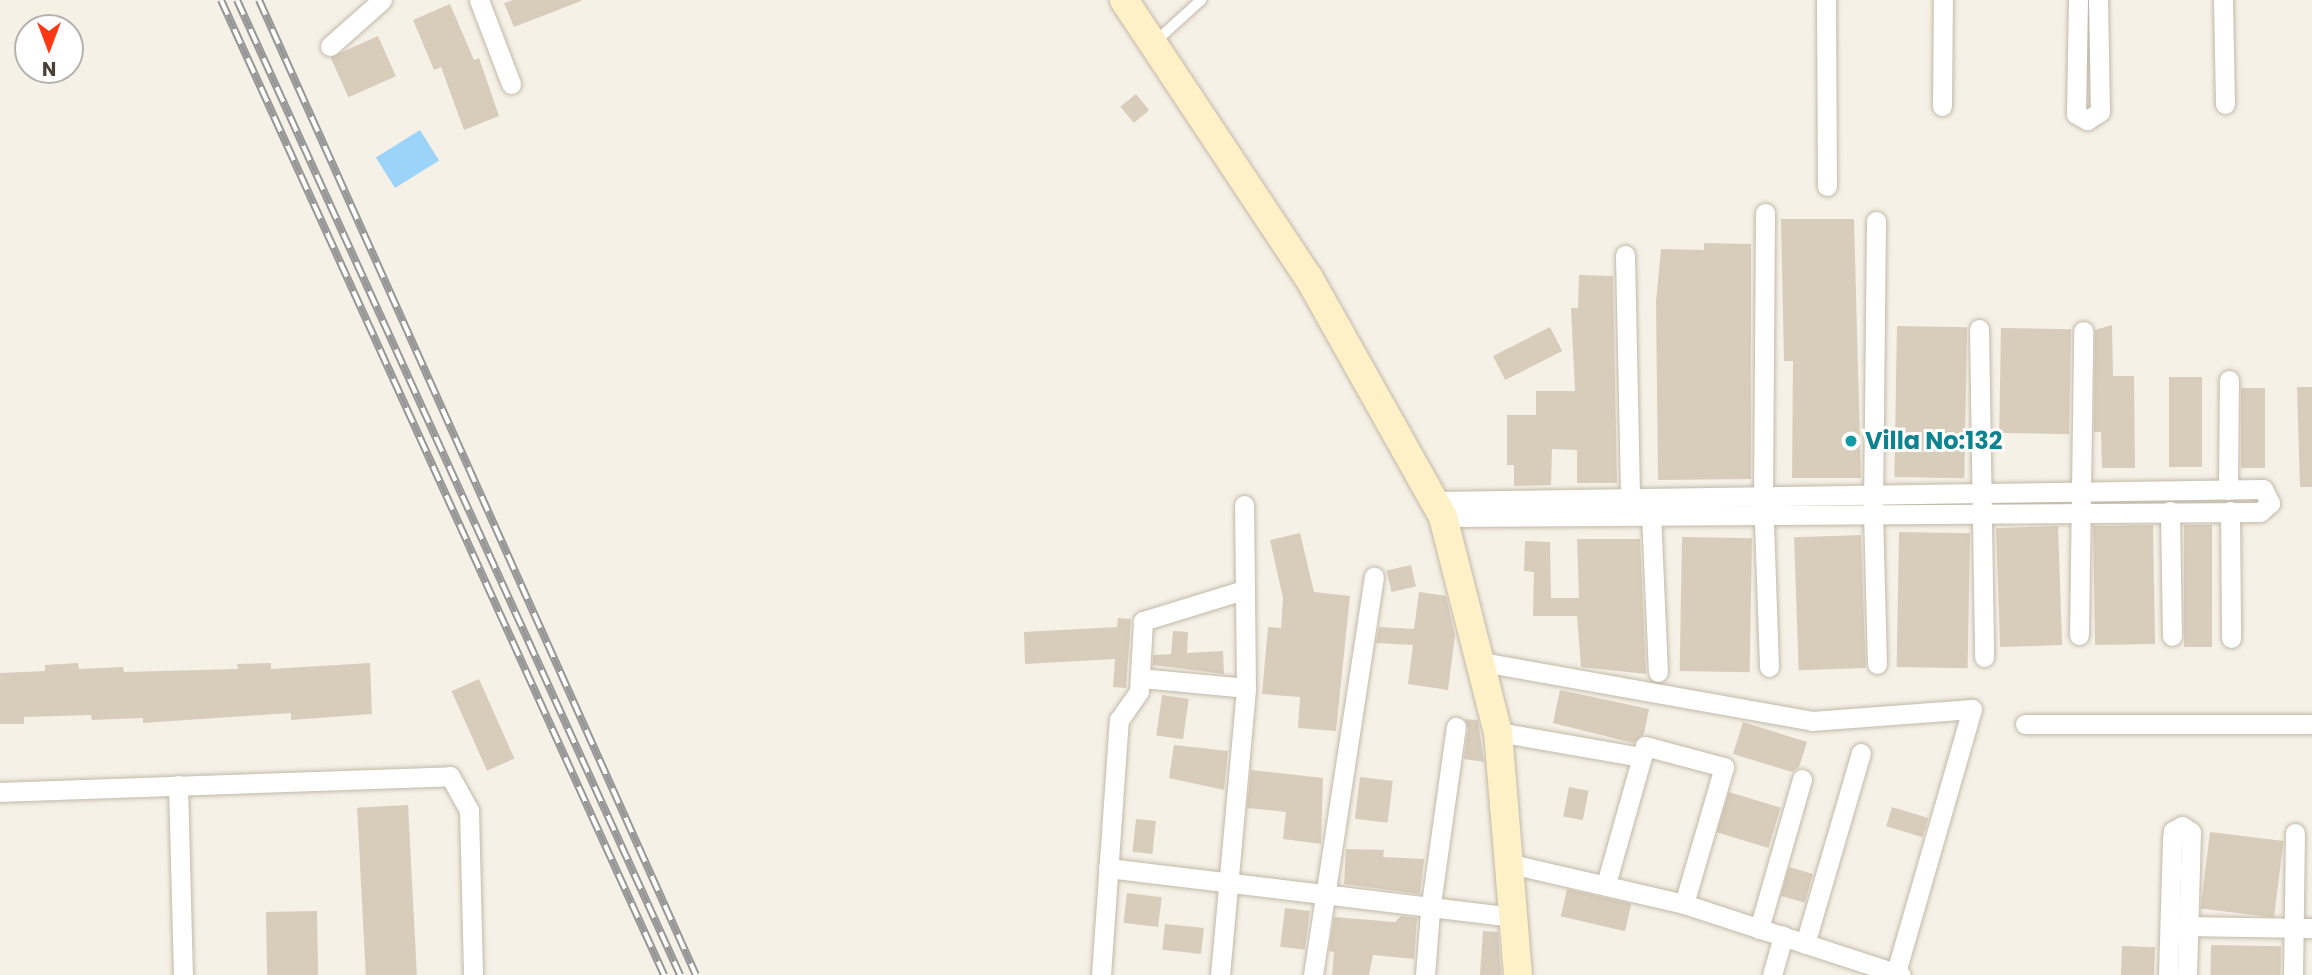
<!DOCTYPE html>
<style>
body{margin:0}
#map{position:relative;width:2312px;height:975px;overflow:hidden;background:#f5f1e7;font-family:Poppins,sans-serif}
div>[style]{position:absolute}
.water>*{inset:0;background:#9cd3f9;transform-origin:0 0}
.building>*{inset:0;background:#d8cdbb;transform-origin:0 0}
.roads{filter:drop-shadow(0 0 2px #c2b9a8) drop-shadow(0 0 2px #c2b9a8)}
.service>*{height:10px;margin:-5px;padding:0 5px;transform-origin:5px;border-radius:5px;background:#fff}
.minor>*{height:19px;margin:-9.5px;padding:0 9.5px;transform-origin:9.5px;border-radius:9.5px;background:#fff}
.secondary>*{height:28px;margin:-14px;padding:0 14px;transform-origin:14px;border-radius:14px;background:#fff1c7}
.rail>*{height:8px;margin-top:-4px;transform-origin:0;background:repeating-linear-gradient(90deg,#fff 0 16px,#979797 0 32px);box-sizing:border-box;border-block:2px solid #979797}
.dots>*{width:19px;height:19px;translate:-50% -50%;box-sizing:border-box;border:4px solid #fff;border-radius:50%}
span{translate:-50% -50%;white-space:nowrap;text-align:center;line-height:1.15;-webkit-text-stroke:6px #fff;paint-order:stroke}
.culture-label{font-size:24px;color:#0d838f;font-weight:700}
.left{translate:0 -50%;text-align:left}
.north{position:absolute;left:14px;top:14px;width:70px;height:70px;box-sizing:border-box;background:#fff;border:2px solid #b6b3ae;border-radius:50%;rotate:180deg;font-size:19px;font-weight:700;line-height:28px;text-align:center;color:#494135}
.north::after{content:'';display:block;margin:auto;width:24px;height:32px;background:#ff3714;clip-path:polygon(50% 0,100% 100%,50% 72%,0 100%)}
</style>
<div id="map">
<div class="water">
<i style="left:420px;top:130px;width:36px;height:52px;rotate:58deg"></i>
</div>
<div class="building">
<i style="clip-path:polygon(513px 0,581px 0,581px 1px,514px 27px,504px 3px)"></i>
<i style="clip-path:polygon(450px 4px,474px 60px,479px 58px,499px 116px,464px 130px,441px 67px,434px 70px,413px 20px)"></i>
<i style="left:378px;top:36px;width:44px;height:52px;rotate:66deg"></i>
<i style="left:1136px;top:94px;width:21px;height:20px;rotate:51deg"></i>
<i style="clip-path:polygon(1781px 219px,1854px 219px,1861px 478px,1792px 478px,1793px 361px,1784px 361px)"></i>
<i style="clip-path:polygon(1704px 243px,1751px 244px,1751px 479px,1658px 480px,1656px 302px,1661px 249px,1704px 250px)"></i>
<i style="clip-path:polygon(1579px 275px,1613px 276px,1617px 483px,1577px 483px,1577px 450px,1552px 449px,1551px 485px,1514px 486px,1514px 465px,1507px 465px,1507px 415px,1536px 415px,1536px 391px,1575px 391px,1571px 308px,1578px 308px)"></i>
<i style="clip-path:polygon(2112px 325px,2113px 376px,2134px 376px,2135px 468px,2102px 468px,2101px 432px,2094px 432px,2095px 330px)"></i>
<i style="left:1897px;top:326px;width:70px;height:151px;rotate:1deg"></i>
<i style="left:1550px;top:327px;width:27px;height:64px;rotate:63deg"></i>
<i style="left:2001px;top:328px;width:70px;height:105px;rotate:1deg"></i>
<i style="left:2169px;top:377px;width:33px;height:90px"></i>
<i style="clip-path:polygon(2297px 387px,2312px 387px,2312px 487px,2300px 487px)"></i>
<i style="left:2241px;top:388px;width:24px;height:80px"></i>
<i style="left:2153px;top:525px;width:119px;height:60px;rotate:89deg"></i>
<i style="left:2184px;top:525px;width:28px;height:122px"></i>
<i style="left:2058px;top:526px;width:119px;height:62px;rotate:88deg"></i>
<i style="left:1899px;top:532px;width:71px;height:135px;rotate:1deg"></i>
<i style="clip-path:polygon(1300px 533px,1314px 592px,1350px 596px,1336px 731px,1298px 728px,1300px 697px,1262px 694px,1268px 627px,1281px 628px,1283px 598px,1270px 540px)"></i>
<i style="left:1861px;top:535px;width:133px;height:67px;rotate:88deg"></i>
<i style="left:1682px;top:537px;width:70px;height:134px;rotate:1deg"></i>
<i style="clip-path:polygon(1577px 539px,1640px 539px,1646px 674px,1581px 667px,1577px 616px,1533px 616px,1534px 572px,1524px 571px,1525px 541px,1550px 542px,1551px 598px,1579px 598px)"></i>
<i style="left:1411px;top:565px;width:22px;height:25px;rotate:77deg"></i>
<i style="clip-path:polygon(1419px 592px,1446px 596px,1455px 635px,1448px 690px,1408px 684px,1413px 645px,1376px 643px,1379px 627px,1414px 629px)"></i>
<i style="clip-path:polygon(1118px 618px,1131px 619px,1126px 688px,1113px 687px,1115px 659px,1025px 664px,1024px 632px,1117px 627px)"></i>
<i style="clip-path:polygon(1173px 631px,1188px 632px,1187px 653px,1223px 651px,1224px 674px,1153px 665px,1153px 655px,1171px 654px)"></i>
<i style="clip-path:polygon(78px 663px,79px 669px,123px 667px,124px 672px,238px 669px,237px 664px,271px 663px,271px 669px,370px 663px,372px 714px,291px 720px,291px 713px,143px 723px,143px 718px,92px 720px,91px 715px,24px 717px,24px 724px,0 724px,0 673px,45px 671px,45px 665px)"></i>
<i style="left:479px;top:679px;width:87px;height:30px;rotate:66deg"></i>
<i style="clip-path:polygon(1560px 690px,1649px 709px,1644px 734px,1633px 743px,1553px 723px)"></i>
<i style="left:1162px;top:695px;width:27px;height:41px;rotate:8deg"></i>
<i style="clip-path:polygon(1465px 719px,1478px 720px,1484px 762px,1464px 759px,1468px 729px)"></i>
<i style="clip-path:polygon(1743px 722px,1807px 742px,1799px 767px,1792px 772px,1733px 754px)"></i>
<i style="clip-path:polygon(1174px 745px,1228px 751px,1224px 790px,1169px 778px)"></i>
<i style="clip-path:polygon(1251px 770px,1323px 778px,1321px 844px,1283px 839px,1286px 812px,1247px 808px)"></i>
<i style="left:1360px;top:777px;width:33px;height:42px;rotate:7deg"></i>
<i style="left:1569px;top:787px;width:20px;height:30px;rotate:11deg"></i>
<i style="left:1729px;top:792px;width:54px;height:42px;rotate:17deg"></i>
<i style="left:408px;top:805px;width:170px;height:51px;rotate:87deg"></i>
<i style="left:1892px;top:807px;width:38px;height:20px;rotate:17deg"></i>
<i style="left:1136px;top:819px;width:20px;height:33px;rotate:6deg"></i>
<i style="left:2210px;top:832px;width:74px;height:77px;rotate:7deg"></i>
<i style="clip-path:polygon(1346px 849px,1384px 850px,1383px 857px,1424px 859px,1420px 894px,1344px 884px)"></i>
<i style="left:1789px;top:867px;width:25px;height:30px;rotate:16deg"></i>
<i style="left:1567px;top:889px;width:66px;height:28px;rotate:13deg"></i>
<i style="left:1127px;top:893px;width:35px;height:30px;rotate:7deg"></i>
<i style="left:1285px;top:908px;width:25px;height:39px;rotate:7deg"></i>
<i style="left:317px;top:911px;width:64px;height:51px;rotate:89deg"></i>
<i style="clip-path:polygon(1401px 916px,1417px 918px,1414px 959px,1373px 955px,1369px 975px,1332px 975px,1334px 952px,1329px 951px,1334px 917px,1395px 922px)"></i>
<i style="left:1165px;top:924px;width:39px;height:26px;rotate:6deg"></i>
<i style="clip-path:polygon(1483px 931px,1498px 932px,1501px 975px,1480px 975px)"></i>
<i style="left:2211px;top:945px;width:70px;height:30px;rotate:1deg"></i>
<i style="left:2122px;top:946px;width:33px;height:29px;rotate:2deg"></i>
</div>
<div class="roads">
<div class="service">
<i style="left:1156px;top:41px;width:61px;rotate:-42.3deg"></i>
</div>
<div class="minor">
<i style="left:479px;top:0;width:90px;rotate:69.1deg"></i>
<i style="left:1826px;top:0;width:186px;rotate:89.7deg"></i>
<i style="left:2078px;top:0;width:114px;rotate:91deg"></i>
<i style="left:2076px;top:114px;width:13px;rotate:29deg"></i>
<i style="left:2087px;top:120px;width:15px;rotate:-32deg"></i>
<i style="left:2100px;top:112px;width:112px;rotate:-91deg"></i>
<i style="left:2223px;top:0;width:104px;rotate:88.9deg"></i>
<i style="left:330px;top:46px;width:69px;rotate:-41.5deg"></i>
<i style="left:1942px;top:106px;width:106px;rotate:-89.5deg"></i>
<i style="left:1765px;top:213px;width:281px;rotate:90.4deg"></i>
<i style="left:1763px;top:494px;width:173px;rotate:88deg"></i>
<i style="left:1876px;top:221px;width:291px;rotate:90.6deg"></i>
<i style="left:1873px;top:512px;width:152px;rotate:88.5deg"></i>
<i style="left:1625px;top:255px;width:242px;rotate:88.8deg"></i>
<i style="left:1979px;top:329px;width:328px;rotate:89.1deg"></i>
<i style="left:2228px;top:490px;width:110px;rotate:-89.5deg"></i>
<i style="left:1435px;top:501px;width:828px;rotate:-0.83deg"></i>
<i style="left:2263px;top:489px;width:16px;rotate:63deg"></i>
<i style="left:2270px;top:503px;width:13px;rotate:138deg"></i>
<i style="left:2260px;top:512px;width:817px;rotate:179.65deg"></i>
<i style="left:2170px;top:511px;width:125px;rotate:89.1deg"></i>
<i style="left:2230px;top:511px;width:127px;rotate:89.5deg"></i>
<i style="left:1651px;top:513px;width:159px;rotate:87.5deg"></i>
<i style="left:2079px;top:635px;width:304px;rotate:-89.2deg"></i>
<i style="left:1482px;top:662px;width:335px;rotate:10.1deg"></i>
<i style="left:1812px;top:721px;width:160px;rotate:-4.3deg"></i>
<i style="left:1972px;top:709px;width:275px;rotate:106.1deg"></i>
<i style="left:1141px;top:678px;width:105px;rotate:5.4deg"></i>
<i style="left:2025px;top:724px;width:287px"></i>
<i style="left:1498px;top:732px;width:145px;rotate:9.9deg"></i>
<i style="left:178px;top:785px;width:190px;rotate:88.5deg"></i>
<i style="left:0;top:792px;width:450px;rotate:-2deg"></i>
<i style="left:450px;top:776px;width:39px;rotate:61deg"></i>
<i style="left:469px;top:810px;width:165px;rotate:88.6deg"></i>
<i style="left:1507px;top:863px;width:182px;rotate:13deg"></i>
<i style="left:1684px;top:904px;width:228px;rotate:18.1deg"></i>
<i style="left:1108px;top:868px;width:406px;rotate:6.9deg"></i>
<i style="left:1606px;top:884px;width:143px;rotate:-74.2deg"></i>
<i style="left:1645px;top:746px;width:82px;rotate:14.9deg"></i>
<i style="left:1724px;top:767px;width:143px;rotate:106.3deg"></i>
<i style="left:2178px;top:926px;width:134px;rotate:0.9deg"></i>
<i style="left:1759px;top:929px;width:156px;rotate:-74deg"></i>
<i style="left:1805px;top:944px;width:199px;rotate:-73.7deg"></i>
<i style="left:1101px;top:975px;width:256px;rotate:-86deg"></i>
<i style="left:1119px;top:720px;width:35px;rotate:-55deg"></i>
<i style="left:1139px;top:691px;width:70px;rotate:-86.7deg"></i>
<i style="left:1143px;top:621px;width:106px;rotate:-17.1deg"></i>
<i style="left:1220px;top:975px;width:288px;rotate:-84.8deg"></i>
<i style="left:1246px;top:688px;width:183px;rotate:-90.6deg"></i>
<i style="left:1313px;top:975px;width:403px;rotate:-81.3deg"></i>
<i style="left:1425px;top:975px;width:64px;rotate:-85.5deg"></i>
<i style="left:1430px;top:911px;width:186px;rotate:-82deg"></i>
<i style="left:1772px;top:975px;width:41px;rotate:-74.2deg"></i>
<i style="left:2168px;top:975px;width:136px;rotate:-88.3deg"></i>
<i style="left:2172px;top:839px;width:8px;rotate:-83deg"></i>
<i style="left:2173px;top:831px;width:10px;rotate:-29deg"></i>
<i style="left:2182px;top:826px;width:11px;rotate:34deg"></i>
<i style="left:2191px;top:832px;width:143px;rotate:91.6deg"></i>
<i style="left:2293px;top:975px;width:142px;rotate:-89.2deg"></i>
</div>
<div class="secondary">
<i style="left:1124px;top:0;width:334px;rotate:56.4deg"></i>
<i style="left:1309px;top:278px;width:274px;rotate:60.7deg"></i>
<i style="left:1443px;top:517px;width:222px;rotate:75.7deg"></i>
<i style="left:1498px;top:732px;width:244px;rotate:85.3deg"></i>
</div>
</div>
<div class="rail">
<i style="left:221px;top:0;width:1071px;rotate:65.56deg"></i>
<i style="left:237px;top:0;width:1071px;rotate:65.56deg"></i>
<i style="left:259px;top:0;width:1068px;rotate:65.86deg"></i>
</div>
<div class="dots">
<i style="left:1851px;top:441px;background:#0f9aa8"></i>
</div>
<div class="culture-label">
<span class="left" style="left:1865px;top:441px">Villa No:132</span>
</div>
<div class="north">N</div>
</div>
